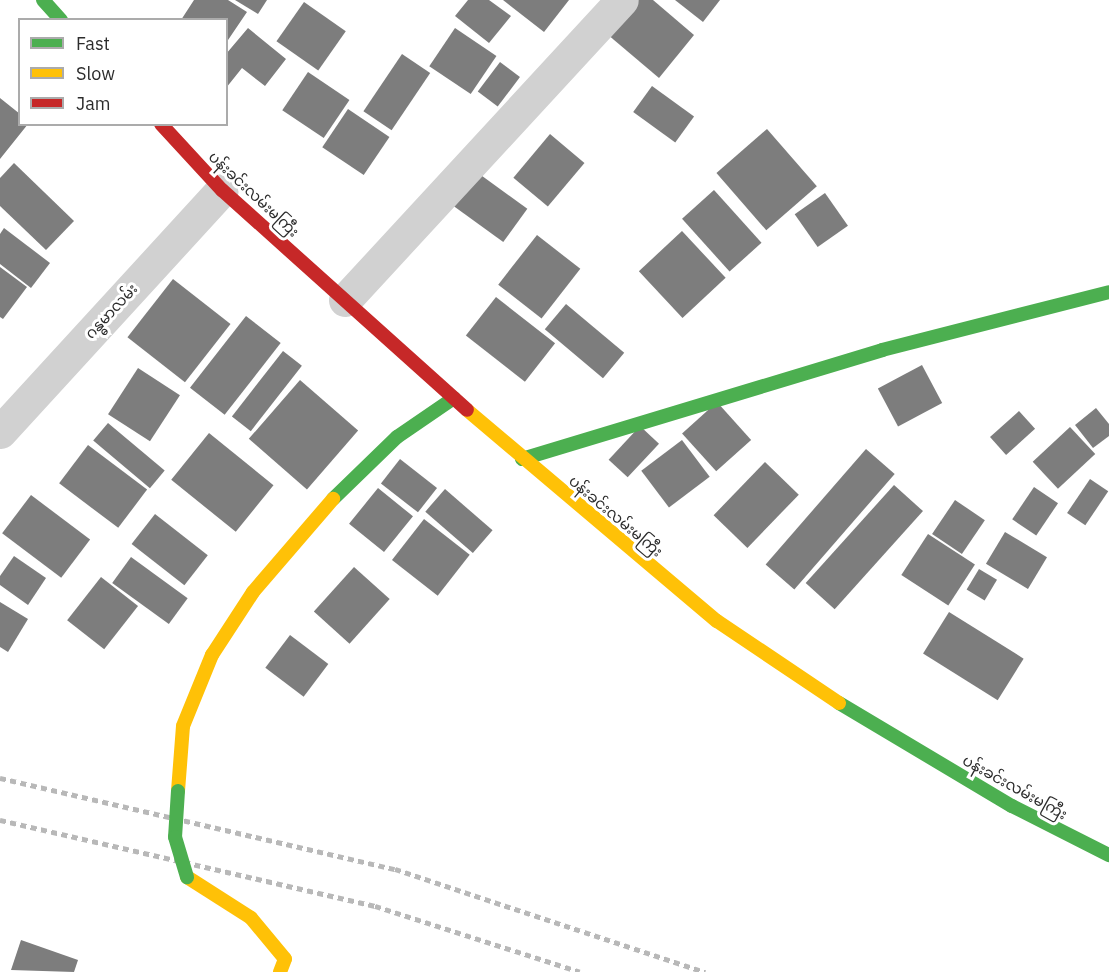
<!DOCTYPE html>
<meta charset="utf-8">
<style>
body{margin:0}
#map{position:relative;width:1109px;height:972px;overflow:hidden;background:#fff;font-family:"IBM Plex Sans","Noto Sans Myanmar",sans-serif}
div>[style]{position:absolute}
.building>*{inset:0;background:#7d7d7d;transform-origin:0 0}
.street>*{height:33px;margin:-16.5px;padding:0 16.5px;transform-origin:16.5px;border-radius:16.5px;background:#d1d1d1}
.fast>*{height:14px;margin:-7px;padding:0 7px;transform-origin:7px;border-radius:7px;background:#4caf50}
.slow>*{height:14px;margin:-7px;padding:0 7px;transform-origin:7px;border-radius:7px;background:#ffc107}
.jam>*{height:14px;margin:-7px;padding:0 7px;transform-origin:7px;border-radius:7px;background:#c62828}
.rail>*{height:4.5px;margin-top:-2.25px;transform-origin:0;background:repeating-linear-gradient(90deg,#b8b8b8 0 6px,transparent 0 10.5px)}
.fast-bridge>*{height:14px;margin:-7px;padding:0 7px;transform-origin:7px;border-radius:7px;background:#4caf50}
span{translate:-50% -50%;white-space:nowrap;text-align:center;line-height:1.15;-webkit-text-stroke:6px #fff;paint-order:stroke}
.street-label{font-size:15px;color:#2c2c2c}
.legend{position:absolute;left:18px;top:18px;width:210px;height:108px;box-sizing:border-box;background:#fff;border:2px solid #ababab;margin:0;padding:8px 10px;list-style:none;font-size:18px;color:#2c2c2c}
.legend li{display:flex;align-items:center;gap:12px;height:30px}
.legend b{width:30px;border:2px solid #ababab}
</style>
<div id="map">
<div class="building">
<i style="clip-path:polygon(194px 0,228px 0,247px 12px,226px 43px,226px 20px,181px 20px)"></i>
<i style="clip-path:polygon(235px 0,267px 0,258px 14px)"></i>
<i style="clip-path:polygon(468px 0,489px 0,511px 16px,489px 43px,455px 16px)"></i>
<i style="clip-path:polygon(503px 0,569px 0,544px 32px)"></i>
<i style="clip-path:polygon(635px 0,653px 0,694px 35px,659px 78px,607px 34px)"></i>
<i style="clip-path:polygon(675px 0,720px 0,703px 22px)"></i>
<i style="left:304px;top:2px;width:51px;height:48px;rotate:35deg"></i>
<i style="clip-path:polygon(248px 28px,286px 59px,265px 86px,242px 68px,226px 88px,226px 54px)"></i>
<i style="left:455px;top:28px;width:50px;height:46px;rotate:34deg"></i>
<i style="left:402px;top:54px;width:34px;height:69px;rotate:34deg"></i>
<i style="left:500px;top:62px;width:25px;height:37px;rotate:37deg"></i>
<i style="left:308px;top:72px;width:50px;height:46px;rotate:34deg"></i>
<i style="left:652px;top:86px;width:52px;height:32px;rotate:36deg"></i>
<i style="clip-path:polygon(0 98px,20px 114px,20px 124px,28px 124px,0 159px)"></i>
<i style="left:348px;top:109px;width:50px;height:46px;rotate:34deg"></i>
<i style="left:767px;top:129px;width:76px;height:67px;rotate:49deg"></i>
<i style="left:550px;top:134px;width:45px;height:57px;rotate:40deg"></i>
<i style="clip-path:polygon(14px 163px,74px 221px,46px 250px,0 206px,0 178px)"></i>
<i style="left:478px;top:173px;width:61px;height:41px;rotate:36deg"></i>
<i style="left:714px;top:190px;width:71px;height:43px;rotate:48deg"></i>
<i style="left:825px;top:193px;width:40px;height:37px;rotate:55deg"></i>
<i style="clip-path:polygon(4px 228px,50px 263px,31px 288px,0 264px,0 234px)"></i>
<i style="left:682px;top:231px;width:64px;height:59px;rotate:47deg"></i>
<i style="left:537px;top:235px;width:55px;height:63px;rotate:38deg"></i>
<i style="clip-path:polygon(0 267px,27px 287px,3px 319px,0 317px)"></i>
<i style="left:173px;top:279px;width:73px;height:74px;rotate:38deg"></i>
<i style="left:496px;top:297px;width:75px;height:49px;rotate:38deg"></i>
<i style="left:566px;top:304px;width:76px;height:33px;rotate:40deg"></i>
<i style="left:246px;top:316px;width:44px;height:91px;rotate:38deg"></i>
<i style="left:283px;top:351px;width:24px;height:83px;rotate:38deg"></i>
<i style="left:922px;top:365px;width:43px;height:50px;rotate:62deg"></i>
<i style="left:138px;top:368px;width:50px;height:55px;rotate:33deg"></i>
<i style="left:300px;top:380px;width:77px;height:78px;rotate:41deg"></i>
<i style="left:717px;top:402px;width:51px;height:47px;rotate:48deg"></i>
<i style="clip-path:polygon(1096px 408px,1109px 424px,1109px 436px,1093px 448px,1075px 425px)"></i>
<i style="left:1019px;top:411px;width:24px;height:39px;rotate:48deg"></i>
<i style="left:108px;top:423px;width:74px;height:23px;rotate:40deg"></i>
<i style="left:640px;top:426px;width:26px;height:46px;rotate:43deg"></i>
<i style="left:1070px;top:427px;width:37px;height:51px;rotate:47deg"></i>
<i style="left:209px;top:433px;width:83px;height:60px;rotate:39deg"></i>
<i style="left:682px;top:440px;width:46px;height:51px;rotate:53deg"></i>
<i style="left:88px;top:445px;width:74px;height:48px;rotate:37deg"></i>
<i style="left:866px;top:449px;width:38px;height:153px;rotate:41deg"></i>
<i style="left:400px;top:459px;width:47px;height:31px;rotate:38deg"></i>
<i style="left:765px;top:462px;width:47px;height:74px;rotate:44deg"></i>
<i style="left:1090px;top:479px;width:22px;height:41px;rotate:34deg"></i>
<i style="left:894px;top:485px;width:39px;height:132px;rotate:42deg"></i>
<i style="left:1034px;top:487px;width:29px;height:39px;rotate:34deg"></i>
<i style="left:378px;top:488px;width:45px;height:46px;rotate:39deg"></i>
<i style="left:445px;top:489px;width:63px;height:30px;rotate:41deg"></i>
<i style="left:31px;top:495px;width:74px;height:48px;rotate:37deg"></i>
<i style="left:955px;top:500px;width:36px;height:41px;rotate:34deg"></i>
<i style="left:155px;top:514px;width:67px;height:38px;rotate:38deg"></i>
<i style="left:424px;top:519px;width:58px;height:52px;rotate:38deg"></i>
<i style="left:1005px;top:532px;width:49px;height:37px;rotate:31deg"></i>
<i style="left:928px;top:534px;width:56px;height:49px;rotate:33deg"></i>
<i style="clip-path:polygon(14px 556px,46px 578px,28px 605px,0 585px,0 576px)"></i>
<i style="left:131px;top:557px;width:70px;height:32px;rotate:36deg"></i>
<i style="left:354px;top:567px;width:48px;height:60px;rotate:42deg"></i>
<i style="left:979px;top:569px;width:21px;height:24px;rotate:31deg"></i>
<i style="left:101px;top:577px;width:47px;height:55px;rotate:38deg"></i>
<i style="clip-path:polygon(0 602px,28px 619px,8px 652px,0 647px)"></i>
<i style="left:949px;top:612px;width:88px;height:49px;rotate:32deg"></i>
<i style="left:290px;top:635px;width:48px;height:41px;rotate:37deg"></i>
<i style="clip-path:polygon(21px 940px,78px 960px,74px 972px,11px 970px)"></i>
</div>
<div class="street">
<i style="left:345px;top:300px;width:408px;rotate:-47.3deg"></i>
<i style="left:0;top:432px;width:328px;rotate:-47.5deg"></i>
</div>
<div class="fast">
<i style="left:43px;top:0;width:27px;rotate:48deg"></i>
<i style="left:522px;top:459px;width:376px;rotate:-16.8deg"></i>
<i style="left:882px;top:350px;width:234px;rotate:-14.3deg"></i>
<i style="left:333px;top:499px;width:89px;rotate:-44.1deg"></i>
<i style="left:397px;top:437px;width:69px;rotate:-34.4deg"></i>
<i style="left:839px;top:703px;width:201px;rotate:30.8deg"></i>
<i style="left:1012px;top:806px;width:109px;rotate:26.8deg"></i>
</div>
<div class="slow">
<i style="left:467px;top:410px;width:327px;rotate:40.2deg"></i>
<i style="left:717px;top:621px;width:147px;rotate:33.9deg"></i>
<i style="left:178px;top:791px;width:65px;rotate:-85.6deg"></i>
<i style="left:183px;top:726px;width:77px;rotate:-67.8deg"></i>
<i style="left:212px;top:655px;width:75px;rotate:-56.9deg"></i>
<i style="left:253px;top:592px;width:123px;rotate:-49.3deg"></i>
<i style="left:187px;top:877px;width:76px;rotate:32.6deg"></i>
<i style="left:251px;top:918px;width:53px;rotate:50.3deg"></i>
<i style="left:285px;top:959px;width:14px;rotate:111deg"></i>
</div>
<div class="jam">
<i style="left:161px;top:124px;width:90px;rotate:47.3deg"></i>
<i style="left:222px;top:190px;width:329px;rotate:41.9deg"></i>
</div>
<div class="rail">
<i style="left:0;top:778px;width:405px;rotate:13deg"></i>
<i style="left:395px;top:869px;width:327px;rotate:18.4deg"></i>
<i style="left:0;top:820px;width:385px;rotate:12.9deg"></i>
<i style="left:375px;top:906px;width:215px;rotate:17.8deg"></i>
</div>
<div class="fast-bridge">
<i style="left:178px;top:791px;width:46px;rotate:93.7deg"></i>
<i style="left:175px;top:837px;width:42px;rotate:73.3deg"></i>
</div>
<div class="street-label">
<span style="left:254px;top:194px;rotate:43deg">ပန်းခင်းလမ်းမကြီး</span>
<span style="left:111px;top:311px;rotate:-47deg">ဂန္ဓမာလမ်း</span>
<span style="left:616px;top:516px;rotate:40deg">ပန်းခင်းလမ်းမကြီး</span>
<span style="left:1015px;top:787px;rotate:29deg">ပန်းခင်းလမ်းမကြီး</span>
</div>
<ul class="legend">
<li><b style="height:8px;background:#4caf50"></b>Fast</li>
<li><b style="height:8px;background:#ffc107"></b>Slow</li>
<li><b style="height:8px;background:#c62828"></b>Jam</li>
</ul>
</div>
